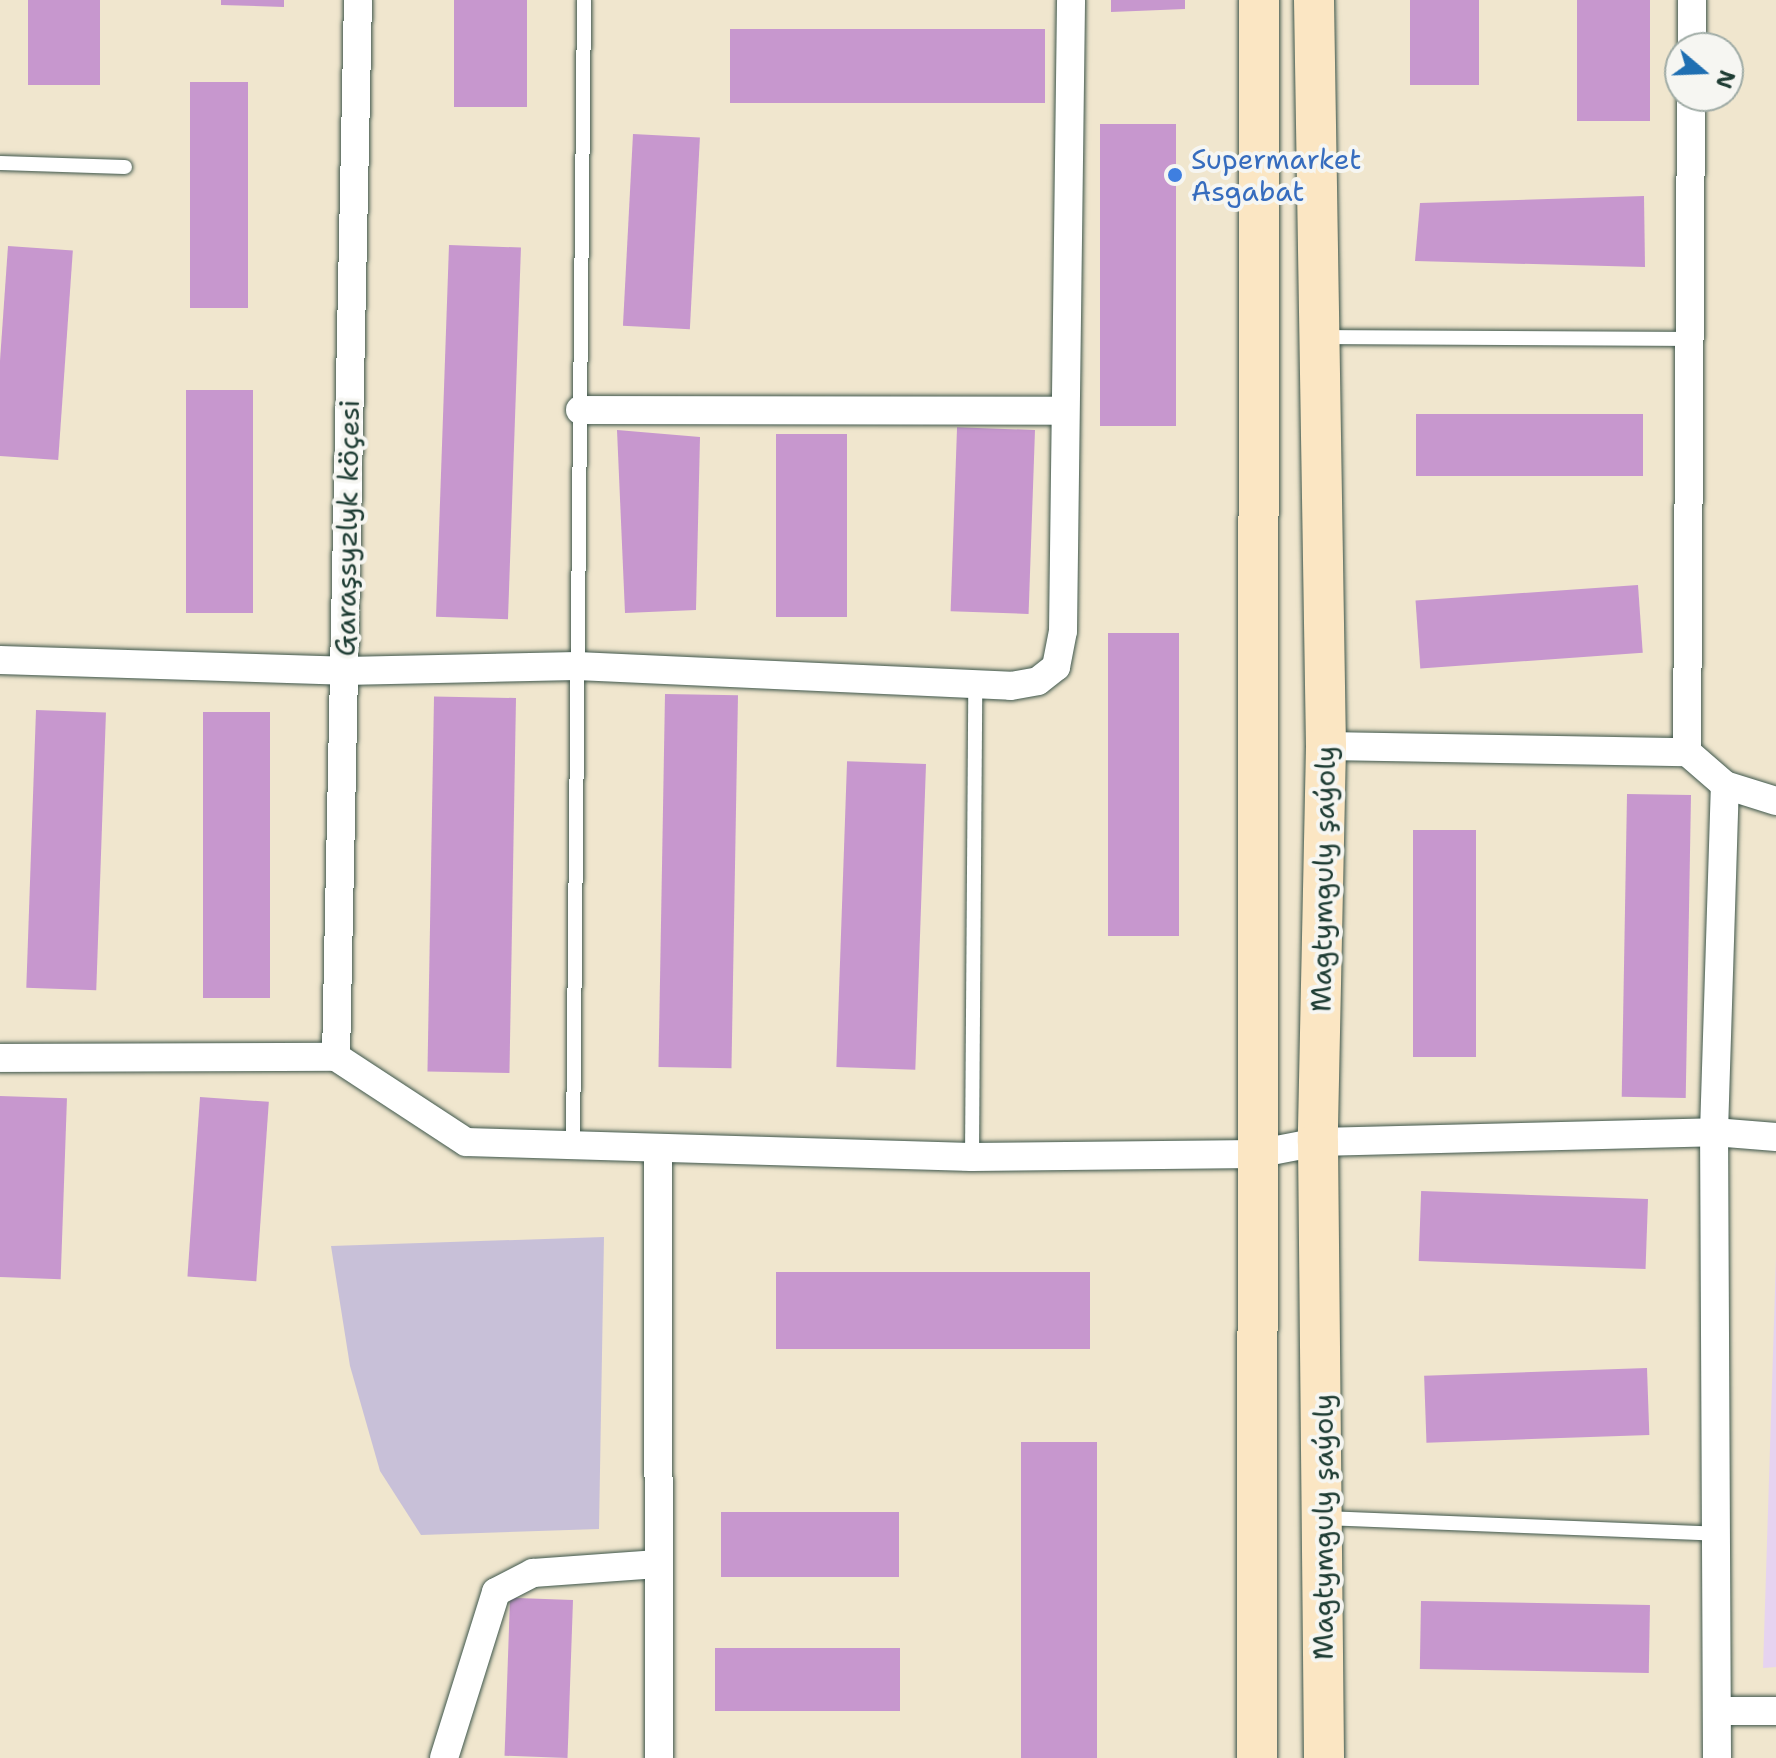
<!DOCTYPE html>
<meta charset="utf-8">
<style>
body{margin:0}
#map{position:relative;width:1776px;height:1758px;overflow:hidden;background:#f0e6ce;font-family:"Shantell Sans",sans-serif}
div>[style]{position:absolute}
.built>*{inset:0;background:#e6d3f0}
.industrial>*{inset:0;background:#c8c0d8}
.building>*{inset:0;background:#c797ce;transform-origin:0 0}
.roads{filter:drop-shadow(0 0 2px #3e564b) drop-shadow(0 0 2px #3e564b)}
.lane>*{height:14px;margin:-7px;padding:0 7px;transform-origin:7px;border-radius:7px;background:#fff}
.street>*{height:28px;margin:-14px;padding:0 14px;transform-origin:14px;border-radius:14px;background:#fff}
.secondary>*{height:40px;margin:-20px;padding:0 20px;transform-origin:20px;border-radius:20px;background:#fbe6c3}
.dots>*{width:22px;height:22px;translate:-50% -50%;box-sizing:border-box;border:4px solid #f6f6f2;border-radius:50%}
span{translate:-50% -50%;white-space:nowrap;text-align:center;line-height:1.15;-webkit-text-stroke:8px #f6f6f2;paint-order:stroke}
.shop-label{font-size:28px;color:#366cbe}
.left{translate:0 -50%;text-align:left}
.street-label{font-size:28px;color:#1f3d34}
.north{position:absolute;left:1664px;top:32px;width:80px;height:80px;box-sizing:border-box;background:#f6f6f2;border:2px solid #a0aca6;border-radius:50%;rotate:109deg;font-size:22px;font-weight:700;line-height:32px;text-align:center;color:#1f3d34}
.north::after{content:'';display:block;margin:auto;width:28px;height:36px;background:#1f6fb2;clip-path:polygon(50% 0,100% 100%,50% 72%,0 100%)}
</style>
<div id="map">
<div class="built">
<i style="clip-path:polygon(1776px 1258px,1776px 1667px,1763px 1668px)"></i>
</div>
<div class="industrial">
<i style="clip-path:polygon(604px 1237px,599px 1529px,421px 1535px,380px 1471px,350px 1366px,331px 1246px)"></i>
</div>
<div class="building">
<i style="left:28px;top:0;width:72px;height:85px"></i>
<i style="clip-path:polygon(221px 0,284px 0,284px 7px,221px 5px)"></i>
<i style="left:454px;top:0;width:73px;height:107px"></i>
<i style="clip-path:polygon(1111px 0,1185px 0,1185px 9px,1111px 12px)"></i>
<i style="left:1410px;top:0;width:69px;height:85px"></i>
<i style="left:1577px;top:0;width:73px;height:121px"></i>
<i style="left:730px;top:29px;width:315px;height:74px"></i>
<i style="left:190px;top:82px;width:58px;height:226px"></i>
<i style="left:1176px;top:124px;width:302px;height:76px;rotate:90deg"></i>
<i style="left:633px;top:134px;width:67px;height:192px;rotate:3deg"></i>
<i style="clip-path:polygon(1644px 196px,1645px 267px,1415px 261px,1420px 203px)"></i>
<i style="left:449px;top:245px;width:72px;height:372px;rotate:2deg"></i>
<i style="left:8px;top:246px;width:65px;height:210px;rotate:4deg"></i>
<i style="left:186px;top:390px;width:67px;height:223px"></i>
<i style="left:1643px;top:414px;width:62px;height:227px;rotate:90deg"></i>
<i style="clip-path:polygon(617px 430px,700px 437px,696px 610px,625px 613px)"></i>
<i style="left:1035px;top:430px;width:184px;height:78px;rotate:92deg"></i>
<i style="left:847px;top:434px;width:183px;height:71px;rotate:90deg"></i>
<i style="left:1638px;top:585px;width:68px;height:223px;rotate:86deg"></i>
<i style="left:1108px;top:633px;width:71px;height:303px"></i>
<i style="left:665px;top:694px;width:73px;height:373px;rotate:1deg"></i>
<i style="left:516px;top:698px;width:375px;height:82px;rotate:91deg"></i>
<i style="left:36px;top:710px;width:70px;height:278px;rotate:2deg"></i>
<i style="left:203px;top:712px;width:67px;height:286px"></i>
<i style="left:926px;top:764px;width:306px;height:79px;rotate:92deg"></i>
<i style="left:1691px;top:795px;width:303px;height:64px;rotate:91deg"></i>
<i style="left:1476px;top:830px;width:227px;height:63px;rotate:90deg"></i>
<i style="left:0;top:1096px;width:67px;height:181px;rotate:2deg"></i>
<i style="left:200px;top:1097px;width:69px;height:180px;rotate:4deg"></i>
<i style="left:1648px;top:1199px;width:70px;height:227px;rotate:92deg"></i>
<i style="left:776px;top:1272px;width:314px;height:77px"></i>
<i style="left:1647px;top:1368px;width:67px;height:223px;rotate:88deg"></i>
<i style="left:1097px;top:1442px;width:316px;height:76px;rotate:90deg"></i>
<i style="left:899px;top:1512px;width:65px;height:178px;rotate:90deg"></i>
<i style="left:573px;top:1600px;width:158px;height:63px;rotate:92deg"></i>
<i style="left:1421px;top:1601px;width:229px;height:68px;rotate:1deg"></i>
<i style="left:900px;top:1648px;width:63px;height:185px;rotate:90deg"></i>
</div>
<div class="roads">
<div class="lane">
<i style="left:0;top:163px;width:125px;rotate:1.8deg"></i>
<i style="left:1321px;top:337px;width:369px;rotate:0.3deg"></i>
<i style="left:573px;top:1146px;width:1146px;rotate:-89.45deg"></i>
<i style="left:972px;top:1157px;width:472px;rotate:-89.6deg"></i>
<i style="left:1325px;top:1518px;width:392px;rotate:2.3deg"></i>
</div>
<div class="street">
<i style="left:1692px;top:48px;width:48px;rotate:-90deg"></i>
<i style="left:580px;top:410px;width:484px;rotate:0.1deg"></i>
<i style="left:0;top:660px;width:344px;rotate:1.8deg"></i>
<i style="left:344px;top:671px;width:233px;rotate:-1.2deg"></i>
<i style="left:577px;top:666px;width:434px;rotate:2.6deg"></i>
<i style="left:1011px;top:686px;width:27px;rotate:-10deg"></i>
<i style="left:1038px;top:681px;width:23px;rotate:-38deg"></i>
<i style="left:1056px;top:667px;width:37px;rotate:-79deg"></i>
<i style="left:1063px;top:631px;width:631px;rotate:-89.27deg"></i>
<i style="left:1326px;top:746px;width:361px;rotate:1deg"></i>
<i style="left:1687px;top:752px;width:50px;rotate:41deg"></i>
<i style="left:1725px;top:785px;width:53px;rotate:17.4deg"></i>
<i style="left:1687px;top:752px;width:656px;rotate:-89.65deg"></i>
<i style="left:336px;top:1057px;width:1057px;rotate:-88.81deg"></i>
<i style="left:0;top:1058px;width:336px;rotate:-0.2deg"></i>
<i style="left:336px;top:1057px;width:155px;rotate:33.2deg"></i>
<i style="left:466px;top:1142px;width:506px;rotate:1.7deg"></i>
<i style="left:972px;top:1157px;width:284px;rotate:-0.6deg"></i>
<i style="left:1256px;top:1154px;width:63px;rotate:-11deg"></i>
<i style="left:1318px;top:1142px;width:396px;rotate:-1.4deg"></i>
<i style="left:1714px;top:1132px;width:62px;rotate:4.6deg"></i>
<i style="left:658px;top:1149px;width:609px;rotate:89.91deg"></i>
<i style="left:1719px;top:1711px;width:57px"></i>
<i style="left:444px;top:1758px;width:174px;rotate:-72.6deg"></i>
<i style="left:496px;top:1592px;width:42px;rotate:-27.2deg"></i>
<i style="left:533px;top:1573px;width:125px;rotate:-4.1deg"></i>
<i style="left:1717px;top:1758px;width:626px;rotate:-90.27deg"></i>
<i style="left:1714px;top:1132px;width:347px;rotate:-88.2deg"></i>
</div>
<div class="secondary">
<i style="left:1314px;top:0;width:746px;rotate:89.08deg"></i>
<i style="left:1326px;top:746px;width:396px;rotate:91.2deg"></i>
<i style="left:1318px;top:1142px;width:616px;rotate:89.44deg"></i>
<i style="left:1257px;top:1758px;width:1758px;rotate:-89.93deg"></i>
</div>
</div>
<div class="dots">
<i style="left:1175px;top:175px;background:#3f7fe0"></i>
</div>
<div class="shop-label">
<span class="left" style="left:1191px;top:175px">Supermarket<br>Asgabat</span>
</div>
<div class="street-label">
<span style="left:347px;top:528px;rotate:-89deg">Garaşsyzlyk köçesi</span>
<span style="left:1323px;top:879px;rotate:-89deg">Magtymguly şaýoly</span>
<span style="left:1323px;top:1527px;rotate:-90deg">Magtymguly şaýoly</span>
</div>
<div class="north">N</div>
</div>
